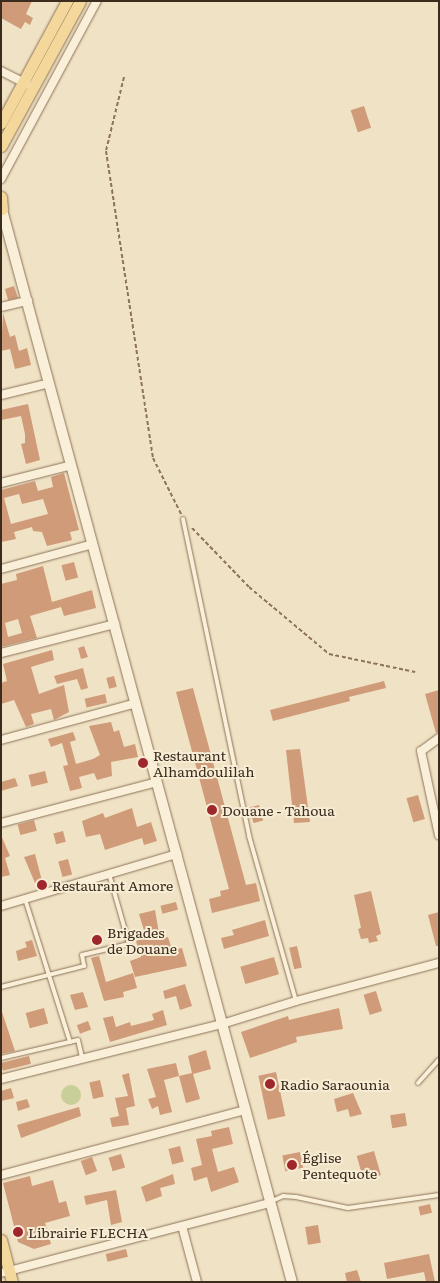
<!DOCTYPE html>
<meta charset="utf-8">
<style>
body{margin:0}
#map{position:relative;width:440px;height:1283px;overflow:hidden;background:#f0e2c4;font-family:Literata,serif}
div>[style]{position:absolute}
.green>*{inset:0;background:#c9cf98}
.round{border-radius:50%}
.building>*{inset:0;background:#d09b79;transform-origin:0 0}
.path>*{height:2px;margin-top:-1px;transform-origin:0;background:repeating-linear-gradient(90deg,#8c735a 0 4px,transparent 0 6.5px)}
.roads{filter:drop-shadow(0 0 1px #8c735a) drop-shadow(0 0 1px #8c735a)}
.lane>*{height:4px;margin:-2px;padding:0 2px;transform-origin:2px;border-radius:2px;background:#faefd8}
.street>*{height:8px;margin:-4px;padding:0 4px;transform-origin:4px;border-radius:4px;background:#faefd8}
.secondary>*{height:10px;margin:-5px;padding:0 5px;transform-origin:5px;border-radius:5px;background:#faefd8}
.primary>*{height:11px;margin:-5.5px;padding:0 5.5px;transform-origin:5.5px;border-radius:5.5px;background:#f4d79b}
.dots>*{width:14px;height:14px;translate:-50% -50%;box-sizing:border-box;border:2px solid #f7ecd4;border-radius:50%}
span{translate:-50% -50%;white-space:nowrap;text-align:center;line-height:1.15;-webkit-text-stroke:4px #f7ecd4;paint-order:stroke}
.poi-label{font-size:14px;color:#3b2c1e}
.left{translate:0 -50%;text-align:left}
.frame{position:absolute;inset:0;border:2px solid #3b2c1e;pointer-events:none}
</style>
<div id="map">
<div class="green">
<i class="round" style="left:61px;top:1085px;width:20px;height:20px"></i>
</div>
<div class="building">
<i style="clip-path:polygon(1px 1px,32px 1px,26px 14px,33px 18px,30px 25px,25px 22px,21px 29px,1px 18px)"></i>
<i style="left:364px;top:106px;width:23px;height:14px;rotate:72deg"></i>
<i style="clip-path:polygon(14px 286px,18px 298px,8px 300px,5px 289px)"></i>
<i style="clip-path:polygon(3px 313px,10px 337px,15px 335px,19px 351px,27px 348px,31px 365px,15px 369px,10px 349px,1px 351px)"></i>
<i style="clip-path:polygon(28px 404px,40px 460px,26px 464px,21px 444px,25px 443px,25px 434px,21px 416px,1px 420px,1px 410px)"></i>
<i style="clip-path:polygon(evenodd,64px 473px,79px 530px,70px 532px,72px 540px,47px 546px,42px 532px,33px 531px,32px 527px,14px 532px,16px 539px,1px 542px,1px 490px,35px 481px,38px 491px,53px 487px,51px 477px,64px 473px,19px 494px,22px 504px,43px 499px,48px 514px,11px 524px,4px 498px,19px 494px)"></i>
<i style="left:74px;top:562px;width:16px;height:13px;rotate:75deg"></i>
<i style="clip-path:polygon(evenodd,43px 566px,52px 602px,92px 590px,96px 608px,64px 616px,61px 607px,30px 616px,37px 638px,1px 647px,1px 584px,17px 580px,16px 574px,43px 566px,18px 619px,22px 633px,8px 637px,5px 623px,18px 619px)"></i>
<i style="clip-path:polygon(84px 646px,88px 657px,81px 659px,78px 648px)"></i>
<i style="clip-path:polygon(52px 650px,54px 660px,31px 667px,39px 694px,64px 685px,69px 712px,54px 720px,51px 709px,31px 714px,34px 724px,26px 727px,14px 700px,1px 704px,1px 683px,7px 681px,3px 664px)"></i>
<i style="clip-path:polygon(83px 668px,88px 688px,81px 690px,77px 679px,57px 684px,54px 676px)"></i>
<i style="left:114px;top:676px;width:11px;height:8px;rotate:75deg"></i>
<i style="clip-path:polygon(384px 681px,386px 688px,349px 697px,350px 701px,273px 721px,270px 710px)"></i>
<i style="clip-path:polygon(193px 688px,246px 885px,256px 883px,260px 901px,212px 913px,209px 899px,221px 896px,220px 891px,229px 889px,176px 692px)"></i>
<i style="clip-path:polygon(439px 690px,439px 732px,436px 733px,425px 694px)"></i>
<i style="left:105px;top:694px;width:9px;height:21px;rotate:77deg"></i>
<i style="clip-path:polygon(111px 722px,114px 732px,119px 730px,124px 747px,135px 744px,138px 757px,111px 762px,112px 776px,97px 780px,94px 773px,79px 777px,82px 788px,70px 791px,63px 766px,68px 765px,62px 743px,51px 747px,48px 739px,73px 732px,76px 740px,70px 742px,76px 764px,93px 759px,100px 755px,89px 726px)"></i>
<i style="clip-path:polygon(300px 749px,310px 822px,294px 823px,286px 750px)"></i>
<i style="left:45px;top:771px;width:12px;height:17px;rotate:76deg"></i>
<i style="clip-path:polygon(15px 778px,18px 786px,1px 791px,1px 782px)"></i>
<i style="left:418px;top:795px;width:25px;height:12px;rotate:74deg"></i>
<i style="left:259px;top:805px;width:16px;height:10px;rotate:75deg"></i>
<i style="clip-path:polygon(132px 808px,137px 827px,151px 822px,157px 841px,144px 845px,142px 838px,105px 850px,100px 834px,86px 837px,82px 821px,103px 813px,105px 818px)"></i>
<i style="left:34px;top:820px;width:11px;height:17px;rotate:75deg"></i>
<i style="left:63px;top:831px;width:11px;height:10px;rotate:75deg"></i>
<i style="clip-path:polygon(1px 835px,10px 856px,5px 858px,10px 875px,1px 877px)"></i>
<i style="clip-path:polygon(35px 854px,42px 881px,35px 883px,24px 857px)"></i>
<i style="left:68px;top:859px;width:16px;height:10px;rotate:75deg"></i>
<i style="clip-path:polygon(371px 891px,381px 934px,376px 936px,378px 941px,369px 943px,368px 938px,361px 939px,358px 929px,361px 928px,354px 895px)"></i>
<i style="left:176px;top:902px;width:8px;height:16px;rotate:76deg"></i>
<i style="clip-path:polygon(155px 910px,160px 939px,168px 937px,172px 950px,182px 948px,187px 966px,135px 977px,130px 961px,141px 957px,136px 941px,146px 937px,139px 914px)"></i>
<i style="clip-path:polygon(439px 912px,439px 946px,436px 946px,428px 915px)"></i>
<i style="clip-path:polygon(265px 920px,269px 936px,224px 949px,221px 938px,234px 935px,232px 930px)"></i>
<i style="clip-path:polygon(32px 940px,37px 956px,18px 961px,16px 951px,27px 947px,25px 942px)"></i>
<i style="left:297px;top:946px;width:22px;height:8px;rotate:77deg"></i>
<i style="clip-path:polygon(99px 956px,106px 982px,133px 973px,137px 988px,123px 992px,124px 997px,104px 1001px,91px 958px)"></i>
<i style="left:274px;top:957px;width:18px;height:35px;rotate:74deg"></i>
<i style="clip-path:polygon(185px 984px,192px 1006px,180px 1010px,176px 996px,165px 999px,163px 991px)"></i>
<i style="left:376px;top:991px;width:21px;height:13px;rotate:73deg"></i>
<i style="clip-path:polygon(83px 992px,88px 1007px,75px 1010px,70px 995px)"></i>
<i style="left:44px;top:1008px;width:16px;height:19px;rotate:75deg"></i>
<i style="clip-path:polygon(339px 1008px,343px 1029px,296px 1037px,297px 1042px,250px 1058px,241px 1032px,288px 1016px,289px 1020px)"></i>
<i style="clip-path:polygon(1px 1009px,15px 1051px,1px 1054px)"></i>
<i style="clip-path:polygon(163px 1010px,167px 1025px,110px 1042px,103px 1018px,113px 1016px,116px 1027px,130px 1022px,131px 1026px,154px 1020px,152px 1014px)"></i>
<i style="left:88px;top:1021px;width:9px;height:12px;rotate:69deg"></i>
<i style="clip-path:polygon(206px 1050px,211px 1069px,193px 1074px,200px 1099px,186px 1103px,179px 1076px,192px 1073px,188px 1056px)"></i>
<i style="left:29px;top:1056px;width:8px;height:29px;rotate:76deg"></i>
<i style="clip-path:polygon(176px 1063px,179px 1076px,164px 1080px,172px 1112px,160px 1115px,158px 1106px,152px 1109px,148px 1099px,156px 1097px,147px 1069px)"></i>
<i style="left:276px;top:1072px;width:45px;height:18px;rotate:78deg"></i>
<i style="clip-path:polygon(129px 1073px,135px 1106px,126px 1108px,129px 1125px,112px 1127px,110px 1118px,119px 1116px,115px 1098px,128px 1096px,122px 1075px)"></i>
<i style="left:100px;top:1080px;width:17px;height:11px;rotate:77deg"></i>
<i style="clip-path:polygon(11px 1088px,14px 1098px,1px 1101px,1px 1091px)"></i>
<i style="clip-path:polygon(353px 1093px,362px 1114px,350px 1117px,348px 1109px,337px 1112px,334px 1099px)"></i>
<i style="clip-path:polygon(27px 1099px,30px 1107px,18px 1111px,16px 1102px)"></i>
<i style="clip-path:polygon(79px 1107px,81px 1116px,21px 1138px,17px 1125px)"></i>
<i style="left:405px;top:1113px;width:13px;height:15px;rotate:81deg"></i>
<i style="clip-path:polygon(229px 1127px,233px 1144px,212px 1149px,218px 1172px,234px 1167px,239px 1182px,211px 1192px,207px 1177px,194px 1181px,191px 1168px,202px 1165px,196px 1139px,212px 1136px,211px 1131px)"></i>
<i style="left:180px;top:1146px;width:16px;height:12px;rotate:76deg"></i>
<i style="left:374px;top:1151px;width:25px;height:18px;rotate:74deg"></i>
<i style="left:300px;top:1152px;width:16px;height:18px;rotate:79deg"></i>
<i style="left:121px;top:1154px;width:14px;height:13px;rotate:73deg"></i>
<i style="left:92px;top:1157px;width:15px;height:12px;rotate:70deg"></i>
<i style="clip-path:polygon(173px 1174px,175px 1184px,160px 1188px,162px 1196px,146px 1202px,141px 1187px)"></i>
<i style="clip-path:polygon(30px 1176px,32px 1186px,53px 1180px,59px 1203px,66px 1201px,70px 1216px,45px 1223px,51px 1244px,34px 1249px,18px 1242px,3px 1183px)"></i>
<i style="clip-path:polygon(116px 1190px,122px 1222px,111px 1225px,107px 1200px,86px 1205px,84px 1196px)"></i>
<i style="left:430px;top:1204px;width:9px;height:12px;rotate:77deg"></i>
<i style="left:318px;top:1225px;width:18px;height:13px;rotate:81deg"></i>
<i style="left:126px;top:1249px;width:8px;height:21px;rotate:76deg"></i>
<i style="clip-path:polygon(429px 1254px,435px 1282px,426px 1282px,424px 1272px,387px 1279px,384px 1263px)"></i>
<i style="clip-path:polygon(357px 1270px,361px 1282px,347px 1282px,345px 1273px)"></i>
</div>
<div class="path">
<i style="left:124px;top:77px;width:76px;rotate:103.7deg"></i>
<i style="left:106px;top:151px;width:311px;rotate:81.3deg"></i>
<i style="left:153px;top:458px;width:63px;rotate:63.4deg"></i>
<i style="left:192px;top:528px;width:82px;rotate:46deg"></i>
<i style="left:249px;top:587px;width:104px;rotate:39.9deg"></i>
<i style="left:329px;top:654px;width:88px;rotate:11.8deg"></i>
</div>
<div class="roads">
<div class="lane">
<i style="left:183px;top:519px;width:324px;rotate:78.2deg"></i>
<i style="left:249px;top:836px;width:172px;rotate:74.1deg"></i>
<i style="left:25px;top:899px;width:150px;rotate:72.5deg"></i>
<i style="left:1px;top:987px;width:86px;rotate:-14.2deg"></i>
<i style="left:84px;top:966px;width:11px;rotate:-100deg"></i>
<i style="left:82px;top:955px;width:48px;rotate:-13.2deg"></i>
<i style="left:129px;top:944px;width:73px;rotate:-105.9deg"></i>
<i style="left:1px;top:1058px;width:79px;rotate:-13.2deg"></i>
<i style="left:78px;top:1040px;width:18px;rotate:77deg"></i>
<i style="left:418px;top:1083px;width:31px;rotate:-48deg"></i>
<i style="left:272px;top:1201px;width:12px;rotate:-24deg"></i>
<i style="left:283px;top:1196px;width:13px;rotate:4deg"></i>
<i style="left:296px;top:1197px;width:53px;rotate:11.9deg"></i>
<i style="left:348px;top:1208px;width:92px;rotate:-8.1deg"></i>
</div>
<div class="street">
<i style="left:1px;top:71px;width:29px;rotate:27deg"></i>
<i style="left:1px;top:179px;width:202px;rotate:-61.7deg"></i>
<i style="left:1px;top:307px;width:28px;rotate:-13deg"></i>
<i style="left:1px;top:395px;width:50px;rotate:-13.8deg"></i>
<i style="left:1px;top:483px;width:73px;rotate:-14.2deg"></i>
<i style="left:1px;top:569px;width:95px;rotate:-15.2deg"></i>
<i style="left:1px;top:653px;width:118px;rotate:-14.3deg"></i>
<i style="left:439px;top:738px;width:22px;rotate:144deg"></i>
<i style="left:421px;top:751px;width:86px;rotate:77.9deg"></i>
<i style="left:1px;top:740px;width:140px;rotate:-15.3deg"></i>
<i style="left:1px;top:823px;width:161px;rotate:-14.7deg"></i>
<i style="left:1px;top:906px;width:184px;rotate:-16.5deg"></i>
<i style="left:1px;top:1079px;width:228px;rotate:-14deg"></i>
<i style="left:222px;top:1024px;width:77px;rotate:-17.3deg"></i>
<i style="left:296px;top:1001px;width:148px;rotate:-14.9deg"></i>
<i style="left:1px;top:1175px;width:253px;rotate:-14.9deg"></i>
<i style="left:182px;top:1226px;width:58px;rotate:75deg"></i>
<i style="left:1px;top:1273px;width:278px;rotate:-14.6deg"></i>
</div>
<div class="secondary">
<i style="left:1px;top:206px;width:1115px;rotate:74.87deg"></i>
</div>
<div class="primary">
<i style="left:1px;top:123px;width:139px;rotate:-61.6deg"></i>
<i style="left:1px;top:146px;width:165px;rotate:-61.4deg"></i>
<i style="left:1px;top:197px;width:12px;rotate:85deg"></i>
<i style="left:1px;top:1240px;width:43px;rotate:75.3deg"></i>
</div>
</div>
<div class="dots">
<i style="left:143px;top:763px;background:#9d272a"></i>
<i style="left:212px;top:810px;background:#9d272a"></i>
<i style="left:42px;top:885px;background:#9d272a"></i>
<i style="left:97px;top:940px;background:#9d272a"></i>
<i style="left:270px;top:1084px;background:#9d272a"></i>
<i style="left:292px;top:1165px;background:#9d272a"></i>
<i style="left:18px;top:1232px;background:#9d272a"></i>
</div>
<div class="poi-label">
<span class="left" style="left:153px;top:763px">Restaurant<br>Alhamdoulilah</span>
<span class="left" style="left:222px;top:810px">Douane - Tahoua</span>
<span class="left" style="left:52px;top:885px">Restaurant Amore</span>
<span class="left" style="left:107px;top:940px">Brigades<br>de Douane</span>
<span class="left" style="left:280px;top:1084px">Radio Saraounia</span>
<span class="left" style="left:302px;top:1165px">Église<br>Pentequote</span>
<span class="left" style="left:28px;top:1232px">Librairie FLECHA</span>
</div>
<div class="frame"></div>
</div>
